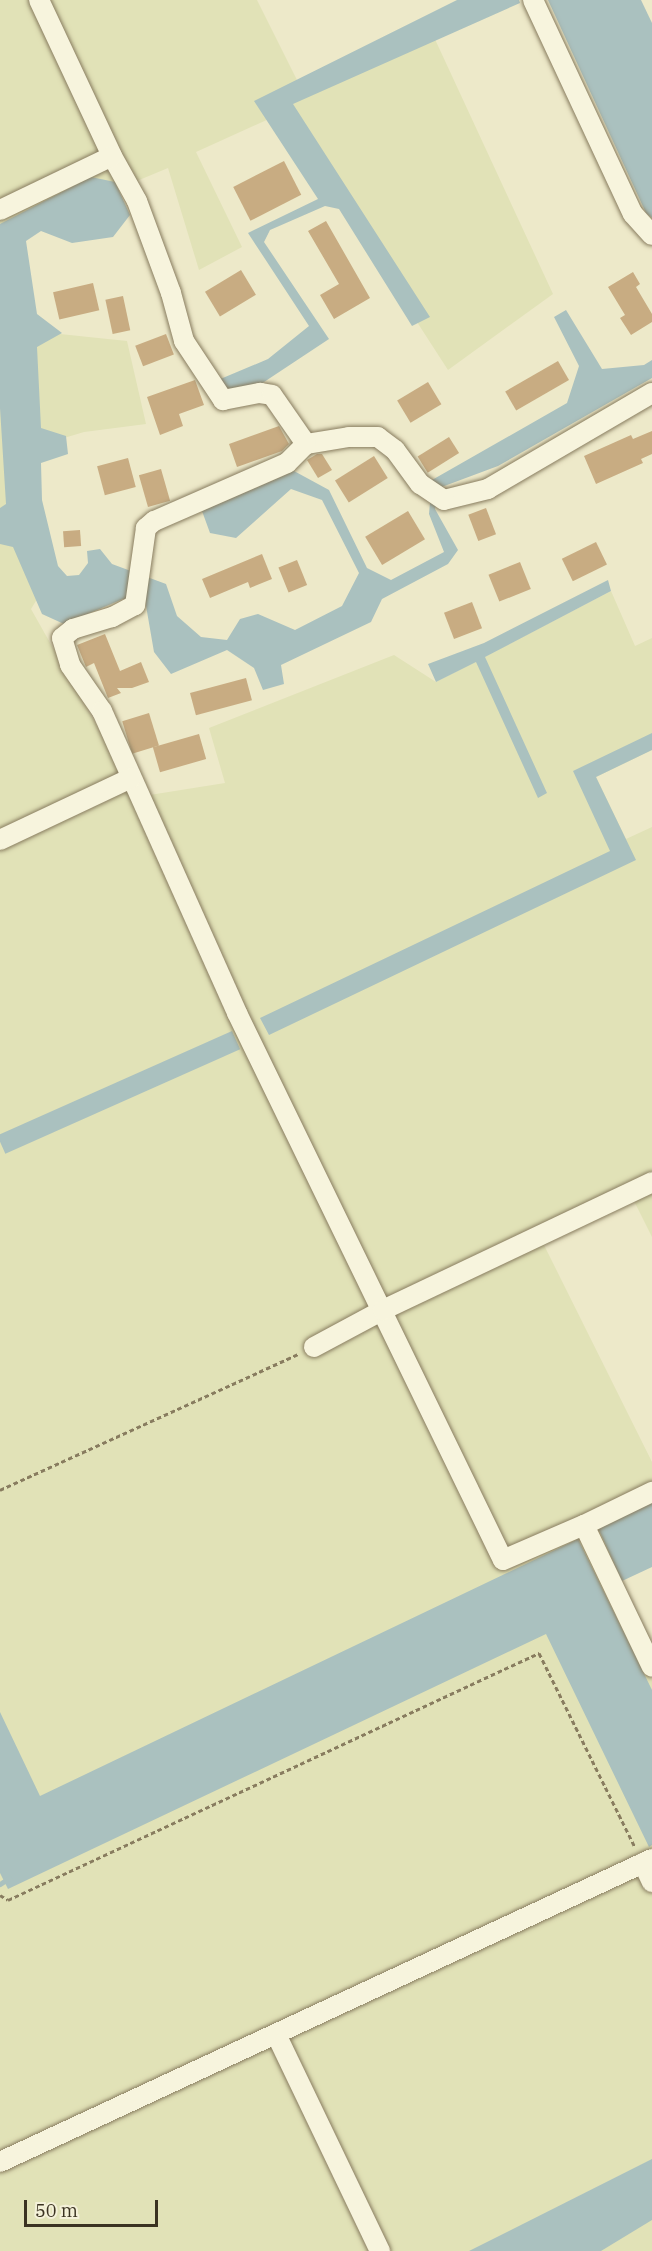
<!DOCTYPE html>
<style>
body{margin:0}
#map{position:relative;width:652px;height:2251px;overflow:hidden;background:#ede9c9;font-family:"IBM Plex Serif",serif}
div>[style]{position:absolute}
.farmland>*{inset:0;background:#e1e2b7}
.water>*{inset:0;background:#aac1bf;transform-origin:0 0}
.stream>*{height:5px;margin:-2.5px;padding:0 2.5px;transform-origin:2.5px;border-radius:2.5px;background:#aac1bf}
.building>*{inset:0;background:#c8ac82;transform-origin:0 0}
.path>*{height:3px;margin-top:-1.5px;transform-origin:0;background:repeating-linear-gradient(90deg,#887c5f 0 4.5px,transparent 0 7.5px)}
.roads{filter:drop-shadow(0 0 2px #887c5f) drop-shadow(0 0 2px #887c5f)}
.minor>*{height:20px;margin:-10px;padding:0 10px;transform-origin:10px;border-radius:10px;background:#f7f4dd}
span{translate:-50% -50%;white-space:nowrap;text-align:center;line-height:1.15;-webkit-text-stroke:5px #f4f1d9;paint-order:stroke}
.scale{position:absolute;left:24px;top:2200px;width:134px;height:27px;box-sizing:border-box;border:3px solid #3a3221;border-top:0;padding-left:8px;font-size:18px;line-height:21px;white-space:nowrap;color:#3a3221;-webkit-text-stroke:4px #f4f1d9;paint-order:stroke}
</style>
<div id="map">
<div class="farmland">
<i style="clip-path:polygon(0 0,257px 0,303px 92px,433px 35px,553px 294px,448px 370px,282px 113px,196px 152px,242px 247px,199px 270px,168px 168px,12px 233px,31px 331px,127px 341px,146px 424px,84px 432px,24px 450px,47px 583px,31px 609px,137px 797px,225px 783px,209px 728px,394px 655px,436px 682px,611px 591px,635px 646px,652px 638px,652px 750px,596px 777px,626px 839px,652px 827px,652px 1237px,633px 1199px,542px 1241px,652px 1462px,652px 1551px,603px 1577px,652px 1680px,652px 2251px,0 2251px)"></i>
</div>
<div class="water">
<i style="clip-path:polygon(457px 0,519px 0,520px 3px,293px 104px,430px 317px,412px 326px,339px 209px,325px 206px,270px 230px,264px 242px,329px 339px,261px 384px,227px 391px,218px 380px,268px 359px,309px 326px,248px 233px,318px 199px,254px 101px)"></i>
<i style="clip-path:polygon(548px 0,641px 0,652px 23px,652px 218px,646px 213px)"></i>
<i style="clip-path:polygon(91px 177px,115px 182px,130px 215px,113px 237px,72px 243px,41px 231px,26px 241px,37px 314px,62px 333px,37px 347px,41px 428px,66px 436px,68px 454px,41px 463px,42px 500px,58px 566px,67px 576px,79px 575px,88px 563px,87px 551px,100px 549px,112px 564px,166px 584px,177px 616px,201px 637px,227px 640px,240px 619px,258px 614px,295px 630px,342px 606px,359px 573px,322px 500px,291px 489px,236px 538px,210px 533px,202px 511px,294px 471px,329px 490px,367px 568px,391px 580px,444px 552px,429px 514px,432px 480px,567px 403px,579px 366px,554px 317px,566px 310px,602px 369px,644px 365px,652px 360px,652px 378px,498px 466px,439px 488px,435px 509px,458px 550px,448px 564px,382px 599px,371px 622px,281px 665px,284px 684px,263px 690px,254px 668px,227px 650px,171px 674px,154px 652px,145px 600px,123px 599px,64px 624px,42px 614px,13px 547px,0 544px,0 508px,6px 504px,0 408px,0 224px)"></i>
<i style="clip-path:polygon(608px 580px,611px 591px,485px 657px,547px 793px,538px 798px,476px 662px,436px 682px,428px 664px,484px 643px)"></i>
<i style="clip-path:polygon(652px 733px,652px 750px,596px 777px,636px 860px,269px 1035px,260px 1018px,610px 851px,573px 771px)"></i>
<i style="left:232px;top:1031px;width:20px;height:257px;rotate:66deg"></i>
<i style="clip-path:polygon(652px 1502px,652px 1567px,622px 1581px,598px 1528px)"></i>
<i style="clip-path:polygon(578px 1539px,652px 1690px,652px 1845px,649px 1847px,546px 1634px,8px 1889px,0 1873px,0 1712px,40px 1796px)"></i>
<i style="clip-path:polygon(652px 2159px,652px 2220px,601px 2251px,469px 2251px)"></i>
</div>
<div class="stream">
<i style="left:0;top:1884px;width:11px;rotate:-34deg"></i>
</div>
<div class="building">
<i style="left:284px;top:161px;width:38px;height:57px;rotate:63deg"></i>
<i style="clip-path:polygon(326px 221px,370px 298px,334px 319px,320px 295px,339px 284px,308px 231px)"></i>
<i style="left:241px;top:270px;width:29px;height:42px;rotate:59deg"></i>
<i style="clip-path:polygon(633px 272px,640px 284px,636px 287px,652px 314px,652px 322px,631px 335px,620px 318px,625px 315px,608px 287px)"></i>
<i style="left:93px;top:283px;width:28px;height:41px;rotate:77deg"></i>
<i style="left:123px;top:296px;width:35px;height:18px;rotate:78deg"></i>
<i style="left:166px;top:334px;width:22px;height:33px;rotate:69deg"></i>
<i style="left:558px;top:361px;width:22px;height:61px;rotate:60deg"></i>
<i style="clip-path:polygon(195px 380px,204px 405px,179px 414px,183px 426px,160px 435px,147px 397px)"></i>
<i style="left:428px;top:382px;width:26px;height:36px;rotate:59deg"></i>
<i style="clip-path:polygon(279px 426px,289px 444px,282px 451px,237px 467px,229px 444px)"></i>
<i style="clip-path:polygon(652px 431px,652px 454px,641px 459px,643px 463px,596px 484px,584px 456px,631px 435px,633px 439px)"></i>
<i style="left:449px;top:437px;width:19px;height:37px;rotate:58deg"></i>
<i style="clip-path:polygon(317px 454px,322px 454px,332px 470px,318px 478px,307px 460px)"></i>
<i style="left:374px;top:456px;width:26px;height:46px;rotate:58deg"></i>
<i style="left:128px;top:458px;width:30px;height:32px;rotate:75deg"></i>
<i style="left:161px;top:469px;width:33px;height:23px;rotate:74deg"></i>
<i style="left:486px;top:508px;width:28px;height:19px;rotate:69deg"></i>
<i style="left:408px;top:511px;width:33px;height:50px;rotate:59deg"></i>
<i style="left:80px;top:530px;width:16px;height:17px;rotate:86deg"></i>
<i style="left:596px;top:542px;width:25px;height:38px;rotate:64deg"></i>
<i style="clip-path:polygon(262px 554px,272px 579px,250px 588px,248px 582px,210px 598px,202px 579px)"></i>
<i style="left:297px;top:560px;width:27px;height:20px;rotate:68deg"></i>
<i style="left:520px;top:562px;width:29px;height:34px;rotate:68deg"></i>
<i style="left:472px;top:602px;width:28px;height:30px;rotate:69deg"></i>
<i style="clip-path:polygon(105px 634px,120px 671px,141px 662px,149px 682px,132px 688px,117px 688px,121px 693px,108px 698px,94px 663px,86px 667px,77px 645px)"></i>
<i style="left:246px;top:678px;width:23px;height:58px;rotate:75deg"></i>
<i style="left:149px;top:713px;width:34px;height:28px;rotate:73deg"></i>
<i style="left:199px;top:734px;width:26px;height:48px;rotate:74deg"></i>
</div>
<div class="path">
<i style="left:0;top:1490px;width:328px;rotate:-24.5deg"></i>
<i style="left:0;top:1895px;width:9px;rotate:32deg"></i>
<i style="left:8px;top:1900px;width:586px;rotate:-24.95deg"></i>
<i style="left:539px;top:1653px;width:216px;rotate:63.7deg"></i>
</div>
<div class="roads">
<div class="minor">
<i style="left:39px;top:0;width:172px;rotate:64.9deg"></i>
<i style="left:112px;top:156px;width:51px;rotate:60.9deg"></i>
<i style="left:137px;top:201px;width:98px;rotate:69.7deg"></i>
<i style="left:171px;top:293px;width:50px;rotate:74.8deg"></i>
<i style="left:184px;top:341px;width:71px;rotate:56.5deg"></i>
<i style="left:223px;top:400px;width:38px;rotate:-11deg"></i>
<i style="left:260px;top:393px;width:12px;rotate:9deg"></i>
<i style="left:272px;top:395px;width:60px;rotate:55.2deg"></i>
<i style="left:533px;top:0;width:236px;rotate:65deg"></i>
<i style="left:633px;top:214px;width:28px;rotate:48deg"></i>
<i style="left:0;top:210px;width:124px;rotate:-25.7deg"></i>
<i style="left:652px;top:393px;width:190px;rotate:149.7deg"></i>
<i style="left:488px;top:489px;width:45px;rotate:166deg"></i>
<i style="left:444px;top:500px;width:29px;rotate:-146deg"></i>
<i style="left:420px;top:484px;width:42px;rotate:-126.3deg"></i>
<i style="left:395px;top:450px;width:21px;rotate:-143deg"></i>
<i style="left:378px;top:437px;width:29px;rotate:180deg"></i>
<i style="left:349px;top:437px;width:44px;rotate:170.8deg"></i>
<i style="left:306px;top:444px;width:27px;rotate:135deg"></i>
<i style="left:287px;top:463px;width:145px;rotate:156.4deg"></i>
<i style="left:154px;top:521px;width:11px;rotate:139deg"></i>
<i style="left:146px;top:528px;width:78px;rotate:98.1deg"></i>
<i style="left:135px;top:605px;width:26px;rotate:152deg"></i>
<i style="left:112px;top:617px;width:41px;rotate:162.9deg"></i>
<i style="left:73px;top:629px;width:14px;rotate:141deg"></i>
<i style="left:62px;top:638px;width:28px;rotate:73deg"></i>
<i style="left:70px;top:665px;width:56px;rotate:55.2deg"></i>
<i style="left:102px;top:711px;width:331px;rotate:65.9deg"></i>
<i style="left:237px;top:1013px;width:608px;rotate:64.07deg"></i>
<i style="left:503px;top:1560px;width:88px;rotate:-23.4deg"></i>
<i style="left:584px;top:1525px;width:157px;rotate:64.4deg"></i>
<i style="left:0;top:840px;width:145px;rotate:-25.3deg"></i>
<i style="left:314px;top:1347px;width:78px;rotate:-28.2deg"></i>
<i style="left:383px;top:1310px;width:298px;rotate:-25.4deg"></i>
<i style="left:584px;top:1525px;width:76px;rotate:-25.9deg"></i>
<i style="left:643px;top:1863px;width:21px;rotate:65deg"></i>
<i style="left:276px;top:2034px;width:241px;rotate:64.4deg"></i>
<i style="left:0;top:2162px;width:719px;rotate:-24.93deg"></i>
</div>
</div>
<div class="scale">50 m</div>
</div>
